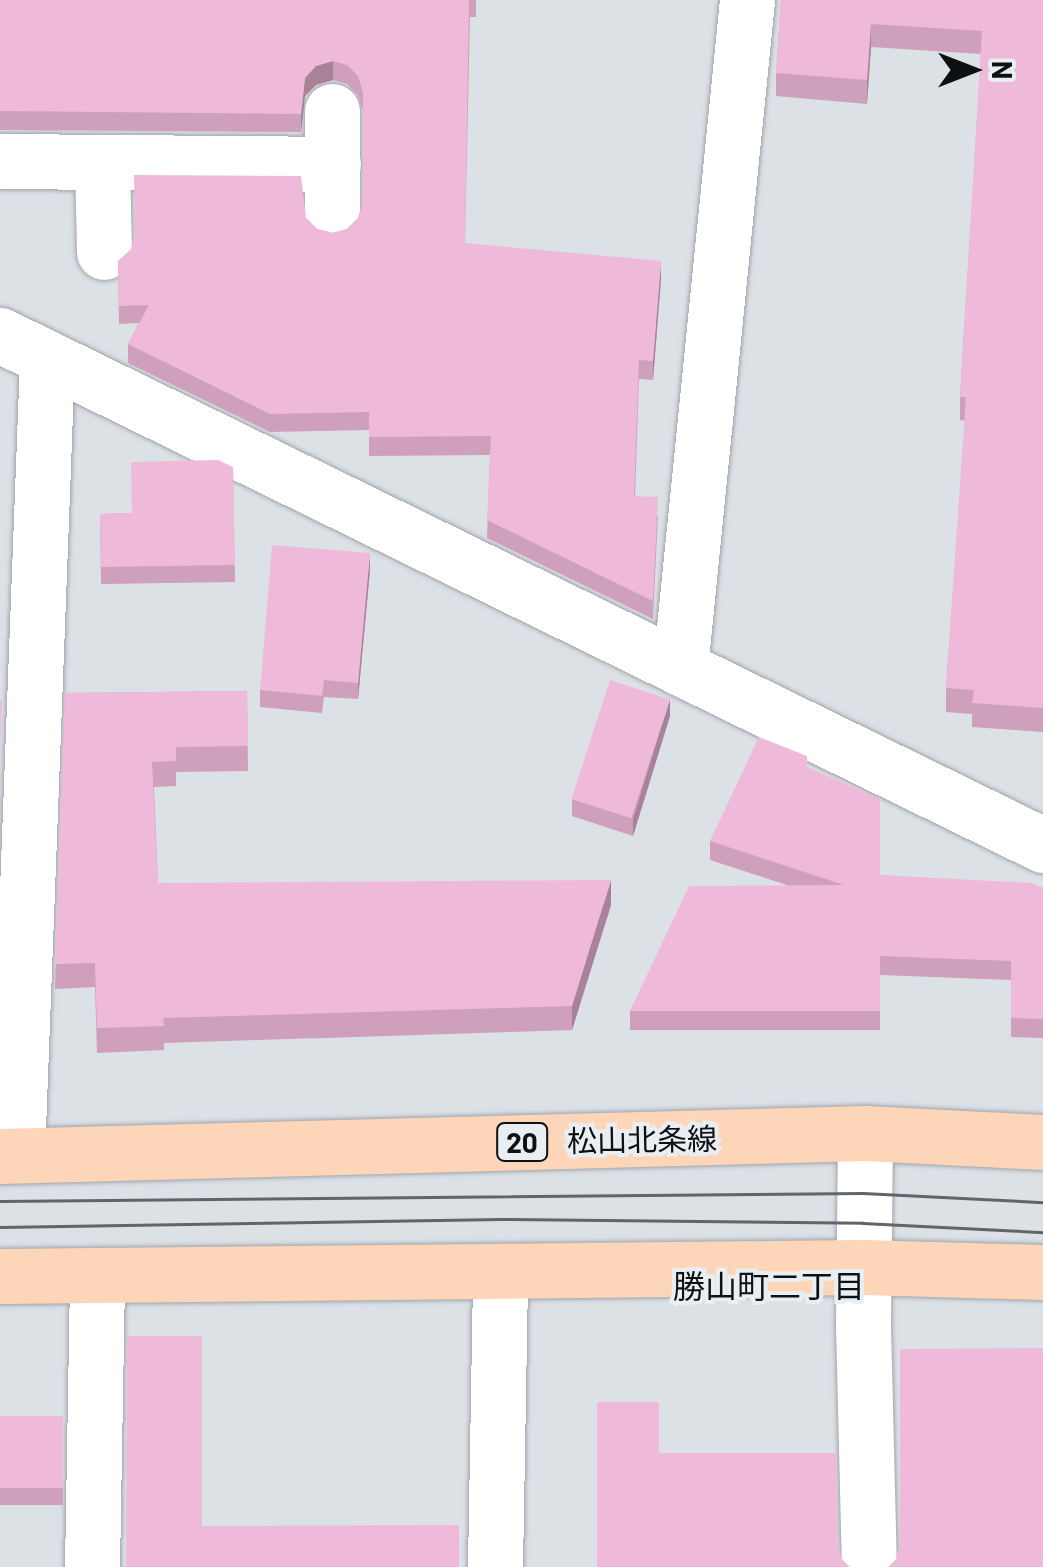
<!DOCTYPE html>
<meta charset="utf-8">
<style>
body{margin:0}
#map{position:relative;width:1043px;height:1567px;overflow:hidden;background:#dce1e6;font-family:Barlow,"Noto Sans JP",sans-serif}
div>[style]{position:absolute}
.roads{filter:drop-shadow(0 0 2px #a1a5aa) drop-shadow(0 0 2px #a1a5aa)}
.minor>*{height:55px;margin:-27.5px;padding:0 27.5px;transform-origin:27.5px;border-radius:27.5px;background:#fff}
.major>*{height:55px;margin:-27.5px;padding:0 27.5px;transform-origin:27.5px;border-radius:27.5px;background:#fdd6b9}
.tram>*{height:2.5px;margin:-1.25px;padding:0 1.25px;transform-origin:1.25px;border-radius:1.25px;background:#616568}
.wall>*{inset:0;background:#cea0bb;transform-origin:0 0}
.shaded-wall>*{inset:0;background:#a78298}
.building>*{inset:0;background:#efbad9;transform-origin:0 0}
span{translate:-50% -50%;white-space:nowrap;text-align:center;line-height:1.15;-webkit-text-stroke:8px #e9eef3;paint-order:stroke}
.shield-label span{padding:2px 8px;background:#e9eef3;border:2px solid;border-radius:8px;-webkit-text-stroke-width:0}
.shield-label{font-size:28px;color:#0e1012;font-weight:700}
.street-label{font-size:30px;color:#0e1012}
.neighbourhood-label{font-size:32px;color:#0e1012}
.north{position:absolute;left:923px;top:20px;width:100px;height:100px;-webkit-text-stroke:8px #e9eef3;paint-order:stroke;rotate:90deg;font-size:28px;font-weight:700;line-height:40px;text-align:center;color:#0e1012}
.north::after{content:'';display:block;margin:auto;width:35px;height:45px;background:#0e1012;clip-path:polygon(50% 0,100% 100%,50% 72%,0 100%)}
</style>
<div id="map">
<div class="roads">
<div class="minor">
<i style="left:332px;top:111px;width:109px;rotate:90deg"></i>
<i style="left:0;top:161px;width:333px;rotate:0.5deg"></i>
<i style="left:102px;top:162px;width:90px;rotate:88.7deg"></i>
<i style="left:0;top:335px;width:1161px;rotate:26.06deg"></i>
<i style="left:680px;top:668px;width:671px;rotate:-84.27deg"></i>
<i style="left:865px;top:1133px;width:192px;rotate:90.6deg"></i>
<i style="left:863px;top:1325px;width:242px;rotate:88.6deg"></i>
<i style="left:17px;top:1155px;width:796px;rotate:-87.84deg"></i>
<i style="left:92px;top:1567px;width:292px;rotate:-89deg"></i>
<i style="left:495px;top:1567px;width:296px;rotate:-89deg"></i>
</div>
<div class="major">
<i style="left:0;top:1156px;width:865px;rotate:-1.52deg"></i>
<i style="left:865px;top:1133px;width:178px;rotate:2.9deg"></i>
<i style="left:0;top:1276px;width:863px;rotate:-0.6deg"></i>
<i style="left:863px;top:1267px;width:180px;rotate:1.6deg"></i>
</div>
</div>
<div class="tram">
<i style="left:0;top:1201px;width:863px;rotate:-0.53deg"></i>
<i style="left:863px;top:1193px;width:180px;rotate:2.9deg"></i>
<i style="left:0;top:1227px;width:501px;rotate:-0.91deg"></i>
<i style="left:501px;top:1219px;width:362px;rotate:0.6deg"></i>
<i style="left:863px;top:1223px;width:180px;rotate:2.9deg"></i>
</div>
<div class="wall">
<i style="clip-path:polygon(0 0,476px 0,476px 17px,470px 17px,465px 243px,661px 279px,653px 380px,639px 379px,635px 496px,658px 516px,653px 619px,487px 538px,490px 455px,369px 456px,369px 430px,270px 432px,128px 363px,128px 344px,139px 323px,119px 324px,118px 261px,306px 218px,317px 229px,333px 233px,347px 229px,358px 218px,363px 202px,363px 111px,358px 95px,347px 84px,333px 80px,316px 85px,305px 96px,301px 132px,0 130px)"></i>
<i style="clip-path:polygon(781px 0,1043px 0,1043px 732px,972px 727px,972px 714px,946px 712px,946px 688px,965px 421px,960px 420px,960px 397px,981px 54px,871px 47px,867px 104px,776px 96px,776px 73px)"></i>
<i style="clip-path:polygon(233px 467px,235px 582px,101px 584px,100px 514px,131px 513px)"></i>
<i style="clip-path:polygon(370px 570px,358px 699px,324px 697px,322px 713px,260px 707px,260px 690px)"></i>
<i style="clip-path:polygon(247px 691px,248px 771px,176px 772px,176px 786px,154px 787px,158px 883px,611px 905px,572px 1030px,164px 1043px,164px 1050px,97px 1053px,95px 987px,55px 989px,65px 693px)"></i>
<i style="clip-path:polygon(670px 716px,633px 836px,572px 816px,572px 799px)"></i>
<i style="clip-path:polygon(807px 767px,880px 875px,1043px 888px,1043px 1038px,1011px 1037px,1011px 980px,880px 975px,880px 1030px,630px 1030px,630px 1011px,787px 885px,710px 860px,710px 841px)"></i>
<i style="left:0;top:1416px;width:63px;height:89px"></i>
</div>
<div class="shaded-wall">
<i style="clip-path:polygon(871px 24px,871px 47px,867px 104px,867px 80px)"></i>
<i style="clip-path:polygon(333px 61px,333px 80px,316px 85px,305px 96px,301px 132px,301px 114px,305px 78px,316px 66px)"></i>
<i style="clip-path:polygon(661px 261px,661px 279px,653px 380px,653px 361px)"></i>
<i style="clip-path:polygon(370px 553px,370px 570px,358px 699px,358px 683px)"></i>
<i style="clip-path:polygon(670px 699px,670px 716px,633px 836px,633px 819px)"></i>
<i style="clip-path:polygon(611px 880px,611px 905px,572px 1030px,572px 1006px)"></i>
</div>
<div class="building">
<i style="clip-path:polygon(0 0,469px 0,465px 243px,661px 261px,653px 361px,639px 360px,634px 496px,658px 497px,653px 601px,487px 520px,491px 436px,369px 437px,369px 412px,270px 414px,128px 344px,149px 305px,119px 306px,118px 261px,131px 249px,135px 233px,134px 175px,301px 176px,306px 218px,317px 229px,333px 233px,347px 229px,358px 218px,363px 202px,363px 93px,358px 76px,347px 65px,333px 61px,316px 66px,305px 78px,301px 114px,0 111px)"></i>
<i style="clip-path:polygon(781px 0,1043px 0,1043px 708px,972px 703px,974px 690px,946px 688px,966px 397px,960px 397px,982px 31px,871px 24px,867px 80px,776px 73px)"></i>
<i style="clip-path:polygon(218px 460px,233px 467px,235px 565px,101px 567px,100px 514px,132px 513px,131px 462px)"></i>
<i style="clip-path:polygon(272px 545px,370px 553px,358px 683px,324px 680px,322px 696px,260px 690px)"></i>
<i style="left:610px;top:680px;width:63px;height:125px;rotate:18deg"></i>
<i style="clip-path:polygon(247px 691px,248px 746px,176px 747px,176px 761px,152px 762px,158px 883px,611px 880px,572px 1006px,163px 1018px,164px 1026px,97px 1028px,95px 963px,55px 964px,65px 693px)"></i>
<i style="clip-path:polygon(0 701px,2px 701px,0 755px)"></i>
<i style="clip-path:polygon(759px 737px,807px 756px,807px 767px,880px 799px,880px 875px,1032px 883px,1043px 888px,1043px 1019px,1011px 1018px,1011px 961px,880px 956px,880px 1011px,630px 1011px,689px 886px,844px 885px,710px 841px)"></i>
<i style="clip-path:polygon(127px 1336px,202px 1336px,202px 1526px,459px 1525px,459px 1567px,126px 1567px)"></i>
<i style="clip-path:polygon(1043px 1348px,1043px 1567px,888px 1567px,896px 1559px,900px 1543px,900px 1349px)"></i>
<i style="clip-path:polygon(597px 1402px,659px 1402px,659px 1453px,836px 1453px,838px 1545px,842px 1559px,850px 1567px,597px 1567px)"></i>
<i style="left:0;top:1416px;width:63px;height:72px"></i>
</div>
<div class="shield-label">
<span style="left:522px;top:1142px">20</span>
</div>
<div class="street-label">
<span style="left:642px;top:1139px;rotate:-1deg">松山北条線</span>
</div>
<div class="neighbourhood-label">
<span style="left:769px;top:1285px">勝山町二丁目</span>
</div>
<div class="north">N</div>
</div>
